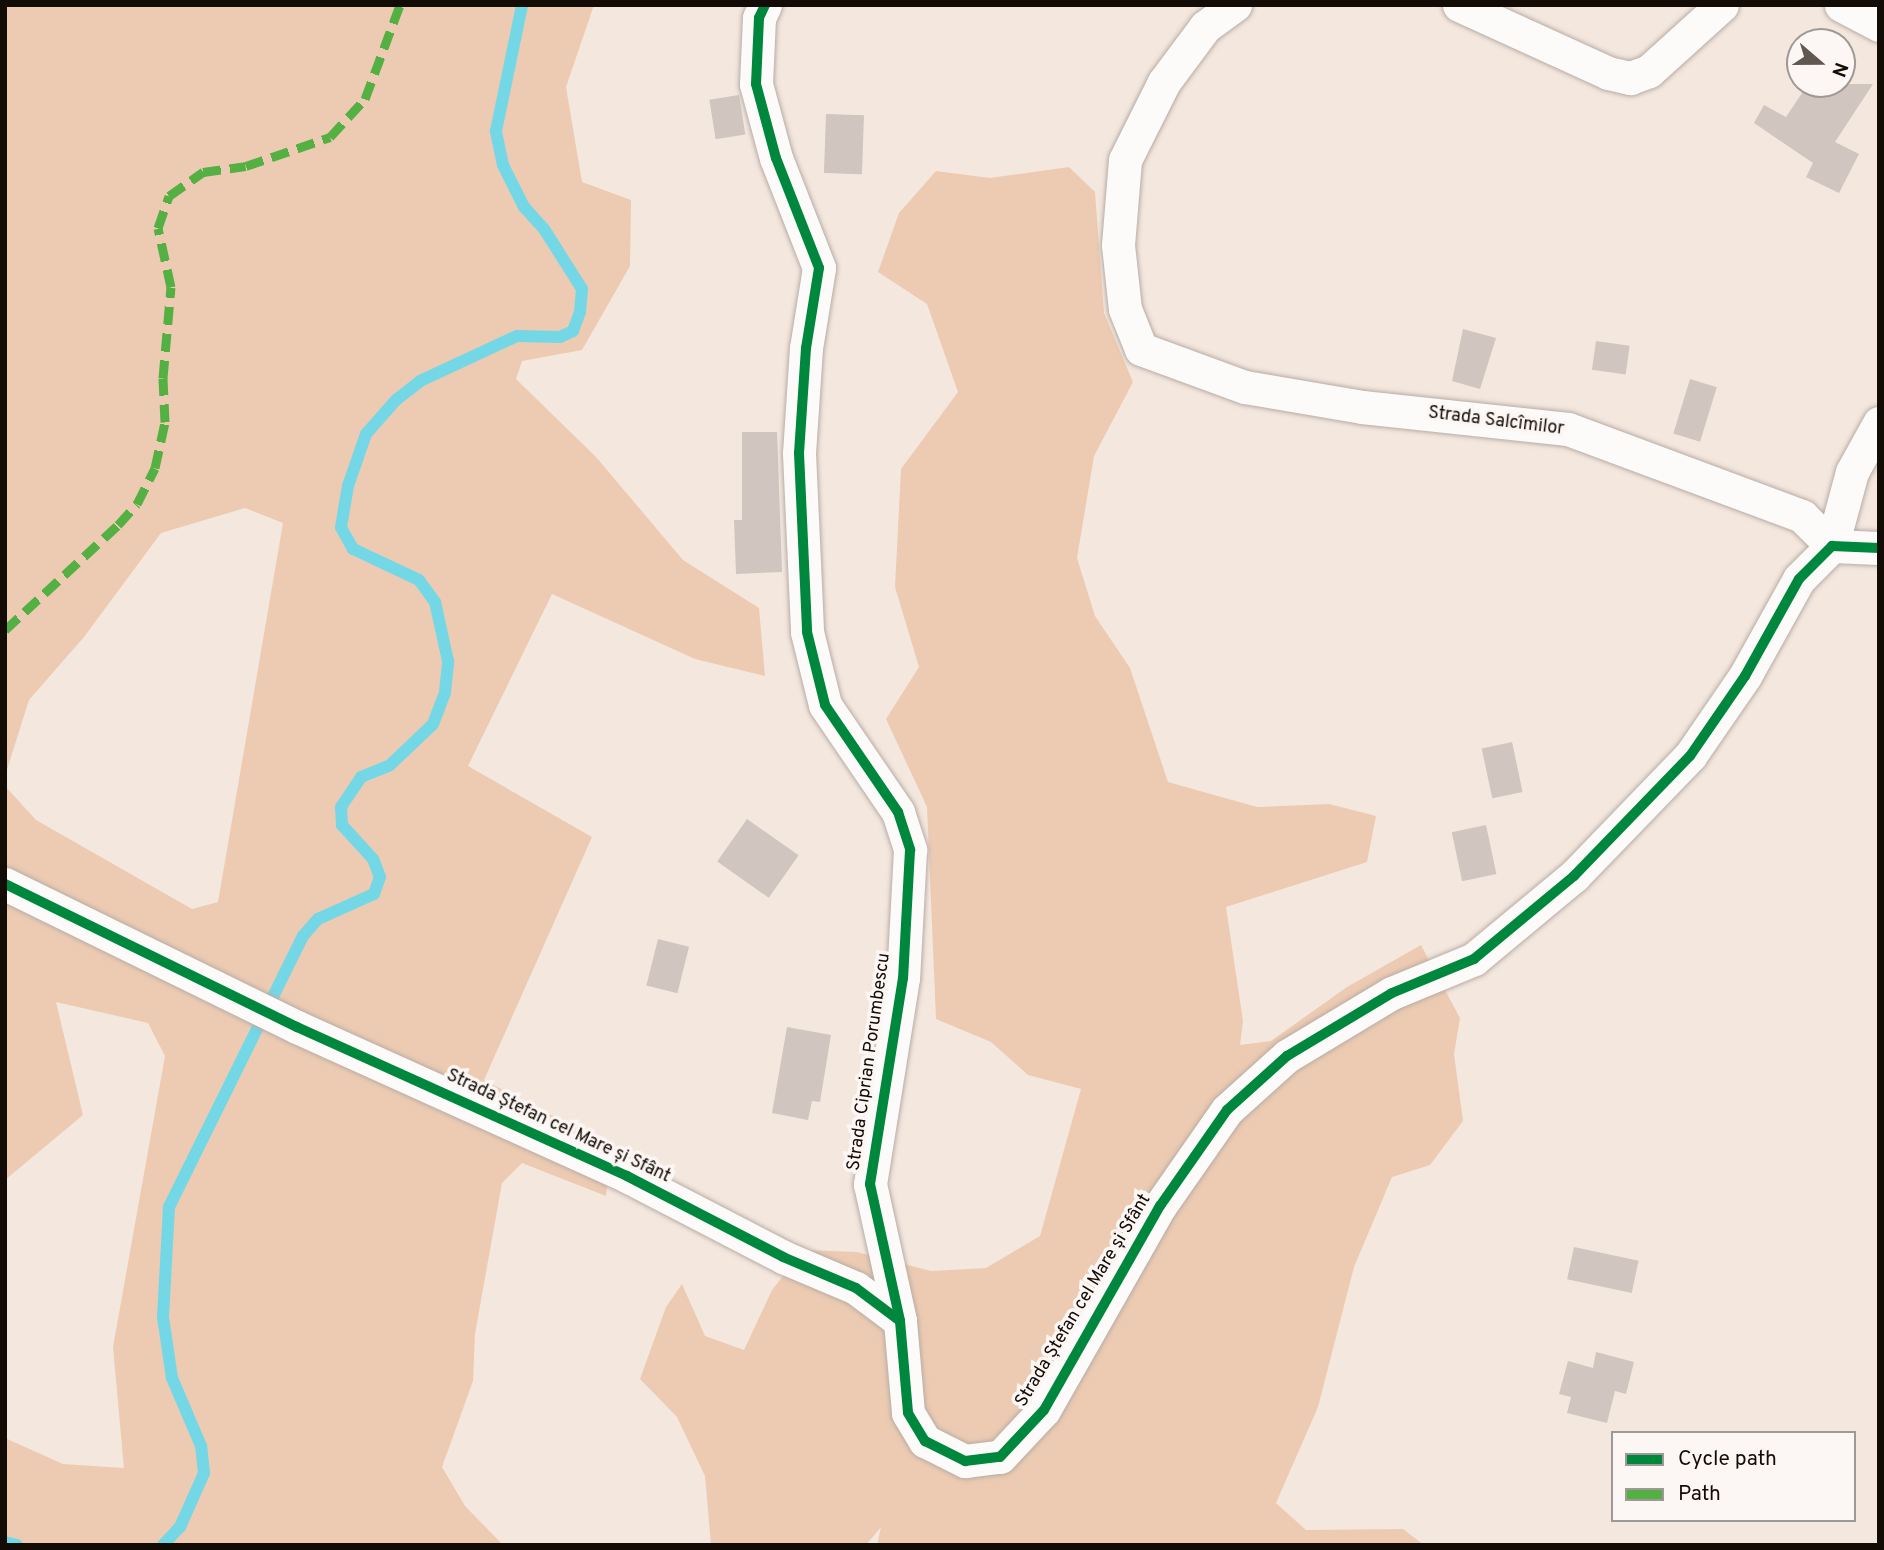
<!DOCTYPE html>
<meta charset="utf-8">
<style>
body{margin:0}
#map{position:relative;width:1884px;height:1550px;overflow:hidden;background:#f4e7de;font-family:Overpass,sans-serif}
div>[style]{position:absolute}
.green>*{inset:0;background:#edcbb2}
.stream>*{height:12px;margin:-6px;padding:0 6px;transform-origin:6px;border-radius:6px;background:#74d7e6}
.building>*{inset:0;background:#d0c6bf;transform-origin:0 0}
.roads{filter:drop-shadow(0 0 2px #b7ada6) drop-shadow(0 0 2px #b7ada6)}
.street>*{height:33px;margin:-16.5px;padding:0 16.5px;transform-origin:16.5px;border-radius:16.5px;background:#fdfbfa}
.quiet>*{height:9px;margin-top:-4.5px;transform-origin:0;background:repeating-linear-gradient(90deg,#55b044 0 18px,transparent 0 27px)}
.cycleway>*{height:10px;margin:-5px;padding:0 5px;transform-origin:5px;border-radius:5px;background:#00873e}
span{translate:-50% -50%;white-space:nowrap;text-align:center;line-height:1.15;-webkit-text-stroke:7px #fcf7f4;paint-order:stroke}
.street-label{font-size:18px;color:#130b06}
.frame{position:absolute;inset:0;border:7px solid #130b06;pointer-events:none}
.legend{position:absolute;left:1611px;top:1431px;width:245px;height:91px;box-sizing:border-box;background:#fcf7f4;border:2px solid #9f9995;margin:0;padding:9px 12px;list-style:none;font-size:21px;color:#130b06}
.legend li{display:flex;align-items:center;gap:14px;height:35px}
.legend b{width:35px;border:2px solid #9f9995}
.north{position:absolute;left:1786px;top:28px;width:70px;height:70px;box-sizing:border-box;background:#fcf7f4;border:2px solid #9f9995;border-radius:50%;rotate:110deg;font-size:19px;font-weight:700;line-height:28px;text-align:center;color:#130b06}
.north::after{content:'';display:block;margin:auto;width:24px;height:32px;background:#625852;clip-path:polygon(50% 0,100% 100%,50% 72%,0 100%)}
</style>
<div id="map">
<div class="green">
<i style="clip-path:polygon(5px 5px,594px 5px,566px 87px,582px 182px,631px 200px,630px 266px,582px 350px,522px 361px,516px 379px,596px 457px,683px 560px,759px 608px,765px 676px,695px 659px,552px 594px,468px 766px,592px 837px,484px 1080px,612px 1147px,606px 1196px,522px 1163px,502px 1183px,475px 1334px,473px 1381px,442px 1467px,465px 1506px,503px 1545px,5px 1545px,5px 1438px,63px 1464px,124px 1468px,113px 1347px,165px 1056px,148px 1023px,56px 1002px,83px 1115px,5px 1180px,5px 786px,36px 820px,192px 909px,218px 902px,283px 523px,245px 508px,161px 533px,84px 637px,29px 700px,5px 776px)"></i>
<i style="clip-path:polygon(1069px 167px,1095px 192px,1104px 313px,1133px 382px,1094px 456px,1077px 558px,1095px 616px,1130px 668px,1168px 782px,1257px 807px,1329px 804px,1376px 816px,1367px 862px,1226px 907px,1243px 1021px,1240px 1045px,1271px 1041px,1347px 987px,1421px 945px,1460px 1018px,1454px 1054px,1463px 1121px,1430px 1165px,1392px 1177px,1354px 1267px,1318px 1407px,1276px 1503px,1306px 1530px,1403px 1529px,1424px 1545px,877px 1545px,881px 1527px,866px 1545px,711px 1545px,705px 1476px,677px 1417px,640px 1379px,666px 1307px,682px 1284px,705px 1336px,744px 1350px,772px 1290px,804px 1250px,857px 1252px,931px 1271px,986px 1268px,1040px 1236px,1081px 1089px,1028px 1075px,991px 1042px,936px 1019px,927px 807px,886px 719px,919px 667px,895px 587px,901px 469px,958px 392px,927px 304px,878px 272px,899px 213px,936px 171px,990px 178px)"></i>
</div>
<div class="stream">
<i style="left:5px;top:1542px;width:12px;rotate:14deg"></i>
<i style="left:163px;top:1545px;width:25px;rotate:-47deg"></i>
<i style="left:180px;top:1527px;width:59px;rotate:-66deg"></i>
<i style="left:204px;top:1473px;width:27px;rotate:-96deg"></i>
<i style="left:201px;top:1446px;width:74px;rotate:-113.1deg"></i>
<i style="left:172px;top:1378px;width:62px;rotate:-98.4deg"></i>
<i style="left:163px;top:1317px;width:110px;rotate:-86.9deg"></i>
<i style="left:169px;top:1207px;width:302px;rotate:-63.7deg"></i>
<i style="left:303px;top:936px;width:23px;rotate:-49deg"></i>
<i style="left:318px;top:919px;width:61px;rotate:-24.1deg"></i>
<i style="left:374px;top:894px;width:18px;rotate:-71deg"></i>
<i style="left:380px;top:877px;width:19px;rotate:-111deg"></i>
<i style="left:373px;top:859px;width:46px;rotate:-132.4deg"></i>
<i style="left:342px;top:825px;width:18px;rotate:-93deg"></i>
<i style="left:341px;top:807px;width:36px;rotate:-56deg"></i>
<i style="left:361px;top:777px;width:31px;rotate:-22deg"></i>
<i style="left:390px;top:765px;width:59px;rotate:-43.6deg"></i>
<i style="left:433px;top:724px;width:34px;rotate:-69deg"></i>
<i style="left:445px;top:692px;width:31px;rotate:-84deg"></i>
<i style="left:448px;top:661px;width:60px;rotate:-102.4deg"></i>
<i style="left:435px;top:602px;width:27px;rotate:-126deg"></i>
<i style="left:419px;top:580px;width:73px;rotate:-154.8deg"></i>
<i style="left:353px;top:549px;width:25px;rotate:-119deg"></i>
<i style="left:341px;top:527px;width:42px;rotate:-80.3deg"></i>
<i style="left:348px;top:486px;width:55px;rotate:-70.9deg"></i>
<i style="left:366px;top:434px;width:45px;rotate:-48.6deg"></i>
<i style="left:396px;top:400px;width:31px;rotate:-38deg"></i>
<i style="left:420px;top:381px;width:107px;rotate:-24.9deg"></i>
<i style="left:517px;top:336px;width:43px;rotate:1.3deg"></i>
<i style="left:560px;top:337px;width:14px;rotate:-25deg"></i>
<i style="left:573px;top:331px;width:20px;rotate:-70deg"></i>
<i style="left:580px;top:312px;width:23px;rotate:-85deg"></i>
<i style="left:582px;top:289px;width:71px;rotate:-122.3deg"></i>
<i style="left:544px;top:229px;width:30px;rotate:-132deg"></i>
<i style="left:524px;top:207px;width:47px;rotate:-116.6deg"></i>
<i style="left:503px;top:165px;width:35px;rotate:-102deg"></i>
<i style="left:496px;top:131px;width:129px;rotate:-78.3deg"></i>
</div>
<div class="building">
<i style="clip-path:polygon(1808px 84px,1873px 84px,1835px 142px,1859px 154px,1839px 193px,1806px 177px,1813px 163px,1754px 123px,1764px 105px,1786px 117px)"></i>
<i style="left:739px;top:95px;width:40px;height:30px;rotate:81deg"></i>
<i style="left:826px;top:114px;width:38px;height:59px;rotate:2deg"></i>
<i style="clip-path:polygon(1463px 329px,1496px 338px,1480px 389px,1452px 381px)"></i>
<i style="left:1596px;top:341px;width:34px;height:29px;rotate:8deg"></i>
<i style="left:1690px;top:379px;width:28px;height:57px;rotate:17deg"></i>
<i style="clip-path:polygon(742px 432px,777px 432px,782px 572px,736px 574px,734px 520px,742px 520px)"></i>
<i style="left:1512px;top:742px;width:51px;height:31px;rotate:78deg"></i>
<i style="left:747px;top:819px;width:63px;height:52px;rotate:35deg"></i>
<i style="left:1486px;top:825px;width:50px;height:35px;rotate:78deg"></i>
<i style="left:658px;top:939px;width:32px;height:48px;rotate:14deg"></i>
<i style="clip-path:polygon(787px 1027px,831px 1035px,820px 1102px,812px 1101px,808px 1120px,772px 1113px)"></i>
<i style="left:1574px;top:1247px;width:66px;height:33px;rotate:12deg"></i>
<i style="clip-path:polygon(1596px 1352px,1634px 1362px,1626px 1394px,1615px 1391px,1607px 1423px,1567px 1413px,1571px 1397px,1559px 1394px,1568px 1361px,1593px 1368px)"></i>
</div>
<div class="roads">
<div class="street">
<i style="left:765px;top:5px;width:14px;rotate:115deg"></i>
<i style="left:759px;top:18px;width:66px;rotate:92.6deg"></i>
<i style="left:756px;top:84px;width:77px;rotate:74.9deg"></i>
<i style="left:776px;top:158px;width:118px;rotate:68.6deg"></i>
<i style="left:819px;top:268px;width:81px;rotate:99.2deg"></i>
<i style="left:806px;top:348px;width:105px;rotate:93.8deg"></i>
<i style="left:799px;top:453px;width:179px;rotate:87.4deg"></i>
<i style="left:807px;top:632px;width:75px;rotate:76.1deg"></i>
<i style="left:825px;top:705px;width:130px;rotate:55.7deg"></i>
<i style="left:898px;top:812px;width:40px;rotate:72deg"></i>
<i style="left:910px;top:850px;width:128px;rotate:93.1deg"></i>
<i style="left:903px;top:978px;width:209px;rotate:99.1deg"></i>
<i style="left:870px;top:1184px;width:140px;rotate:77.6deg"></i>
<i style="left:1235px;top:5px;width:37px;rotate:144deg"></i>
<i style="left:1205px;top:27px;width:69px;rotate:126.7deg"></i>
<i style="left:1164px;top:82px;width:87px;rotate:116.6deg"></i>
<i style="left:1125px;top:160px;width:85px;rotate:94.7deg"></i>
<i style="left:1118px;top:245px;width:64px;rotate:83.8deg"></i>
<i style="left:1125px;top:309px;width:43px;rotate:68.2deg"></i>
<i style="left:1141px;top:349px;width:111px;rotate:20.1deg"></i>
<i style="left:1245px;top:387px;width:119px;rotate:9.7deg"></i>
<i style="left:1362px;top:407px;width:207px;rotate:6.1deg"></i>
<i style="left:1568px;top:429px;width:250px;rotate:20.4deg"></i>
<i style="left:1802px;top:516px;width:42px;rotate:45deg"></i>
<i style="left:1459px;top:5px;width:164px;rotate:24.5deg"></i>
<i style="left:1608px;top:73px;width:23px;rotate:13deg"></i>
<i style="left:1630px;top:78px;width:20px;rotate:-20deg"></i>
<i style="left:1649px;top:71px;width:98px;rotate:-42.1deg"></i>
<i style="left:1841px;top:5px;width:43px;rotate:27.8deg"></i>
<i style="left:1832px;top:546px;width:77px;rotate:-74.9deg"></i>
<i style="left:1852px;top:472px;width:56px;rotate:-61.1deg"></i>
<i style="left:5px;top:884px;width:325px;rotate:26.1deg"></i>
<i style="left:297px;top:1027px;width:362px;rotate:24.3deg"></i>
<i style="left:627px;top:1176px;width:176px;rotate:27.4deg"></i>
<i style="left:783px;top:1257px;width:79px;rotate:23deg"></i>
<i style="left:856px;top:1288px;width:55px;rotate:36.9deg"></i>
<i style="left:900px;top:1321px;width:92px;rotate:85deg"></i>
<i style="left:908px;top:1413px;width:33px;rotate:59deg"></i>
<i style="left:925px;top:1441px;width:45px;rotate:26.6deg"></i>
<i style="left:965px;top:1461px;width:35px;rotate:-7deg"></i>
<i style="left:1000px;top:1457px;width:64px;rotate:-46.9deg"></i>
<i style="left:1044px;top:1410px;width:235px;rotate:-60.4deg"></i>
<i style="left:1160px;top:1206px;width:117px;rotate:-55.1deg"></i>
<i style="left:1227px;top:1110px;width:81px;rotate:-42deg"></i>
<i style="left:1287px;top:1056px;width:122px;rotate:-31deg"></i>
<i style="left:1392px;top:993px;width:89px;rotate:-22.5deg"></i>
<i style="left:1474px;top:959px;width:130px;rotate:-39.7deg"></i>
<i style="left:1574px;top:876px;width:167px;rotate:-46deg"></i>
<i style="left:1690px;top:756px;width:97px;rotate:-55.5deg"></i>
<i style="left:1745px;top:676px;width:111px;rotate:-60.9deg"></i>
<i style="left:1799px;top:579px;width:47px;rotate:-45deg"></i>
<i style="left:1832px;top:546px;width:47px;rotate:2.4deg"></i>
</div>
</div>
<div class="quiet">
<i style="left:5px;top:630px;width:154px;rotate:-42.9deg"></i>
<i style="left:118px;top:525px;width:28px;rotate:-48deg"></i>
<i style="left:137px;top:504px;width:40px;rotate:-63.4deg"></i>
<i style="left:155px;top:468px;width:47px;rotate:-77.7deg"></i>
<i style="left:165px;top:422px;width:44px;rotate:-92.6deg"></i>
<i style="left:163px;top:378px;width:91px;rotate:-85deg"></i>
<i style="left:171px;top:287px;width:60px;rotate:-102.4deg"></i>
<i style="left:158px;top:228px;width:34px;rotate:-71deg"></i>
<i style="left:169px;top:196px;width:42px;rotate:-35.2deg"></i>
<i style="left:203px;top:172px;width:43px;rotate:-7.9deg"></i>
<i style="left:246px;top:166px;width:89px;rotate:-19deg"></i>
<i style="left:330px;top:137px;width:52px;rotate:-47.4deg"></i>
<i style="left:365px;top:99px;width:100px;rotate:-69.6deg"></i>
</div>
<div class="cycleway">
<i style="left:765px;top:5px;width:14px;rotate:115deg"></i>
<i style="left:759px;top:18px;width:66px;rotate:92.6deg"></i>
<i style="left:756px;top:84px;width:77px;rotate:74.9deg"></i>
<i style="left:776px;top:158px;width:118px;rotate:68.6deg"></i>
<i style="left:819px;top:268px;width:81px;rotate:99.2deg"></i>
<i style="left:806px;top:348px;width:105px;rotate:93.8deg"></i>
<i style="left:799px;top:453px;width:179px;rotate:87.4deg"></i>
<i style="left:807px;top:632px;width:75px;rotate:76.1deg"></i>
<i style="left:825px;top:705px;width:130px;rotate:55.7deg"></i>
<i style="left:898px;top:812px;width:40px;rotate:72deg"></i>
<i style="left:910px;top:850px;width:128px;rotate:93.1deg"></i>
<i style="left:903px;top:978px;width:209px;rotate:99.1deg"></i>
<i style="left:870px;top:1184px;width:140px;rotate:77.6deg"></i>
<i style="left:5px;top:884px;width:325px;rotate:26.1deg"></i>
<i style="left:297px;top:1027px;width:362px;rotate:24.3deg"></i>
<i style="left:627px;top:1176px;width:176px;rotate:27.4deg"></i>
<i style="left:783px;top:1257px;width:79px;rotate:23deg"></i>
<i style="left:856px;top:1288px;width:55px;rotate:36.9deg"></i>
<i style="left:900px;top:1321px;width:92px;rotate:85deg"></i>
<i style="left:908px;top:1413px;width:33px;rotate:59deg"></i>
<i style="left:925px;top:1441px;width:45px;rotate:26.6deg"></i>
<i style="left:965px;top:1461px;width:35px;rotate:-7deg"></i>
<i style="left:1000px;top:1457px;width:64px;rotate:-46.9deg"></i>
<i style="left:1044px;top:1410px;width:235px;rotate:-60.4deg"></i>
<i style="left:1160px;top:1206px;width:117px;rotate:-55.1deg"></i>
<i style="left:1227px;top:1110px;width:81px;rotate:-42deg"></i>
<i style="left:1287px;top:1056px;width:122px;rotate:-31deg"></i>
<i style="left:1392px;top:993px;width:89px;rotate:-22.5deg"></i>
<i style="left:1474px;top:959px;width:130px;rotate:-39.7deg"></i>
<i style="left:1574px;top:876px;width:167px;rotate:-46deg"></i>
<i style="left:1690px;top:756px;width:97px;rotate:-55.5deg"></i>
<i style="left:1745px;top:676px;width:111px;rotate:-60.9deg"></i>
<i style="left:1799px;top:579px;width:47px;rotate:-45deg"></i>
<i style="left:1832px;top:546px;width:47px;rotate:2.4deg"></i>
</div>
<div class="street-label">
<span style="left:1496px;top:422px;rotate:7deg">Strada Salcîmilor</span>
<span style="left:870px;top:1062px;rotate:-82deg">Strada Ciprian Porumbescu</span>
<span style="left:558px;top:1127px;rotate:25deg">Strada Ștefan cel Mare și Sfânt</span>
<span style="left:1084px;top:1301px;rotate:-59deg">Strada Ștefan cel Mare și Sfânt</span>
</div>
<div class="frame"></div>
<ul class="legend">
<li><b style="height:9px;background:#00873e"></b>Cycle path</li>
<li><b style="height:9px;background:#55b044"></b>Path</li>
</ul>
<div class="north">N</div>
</div>
